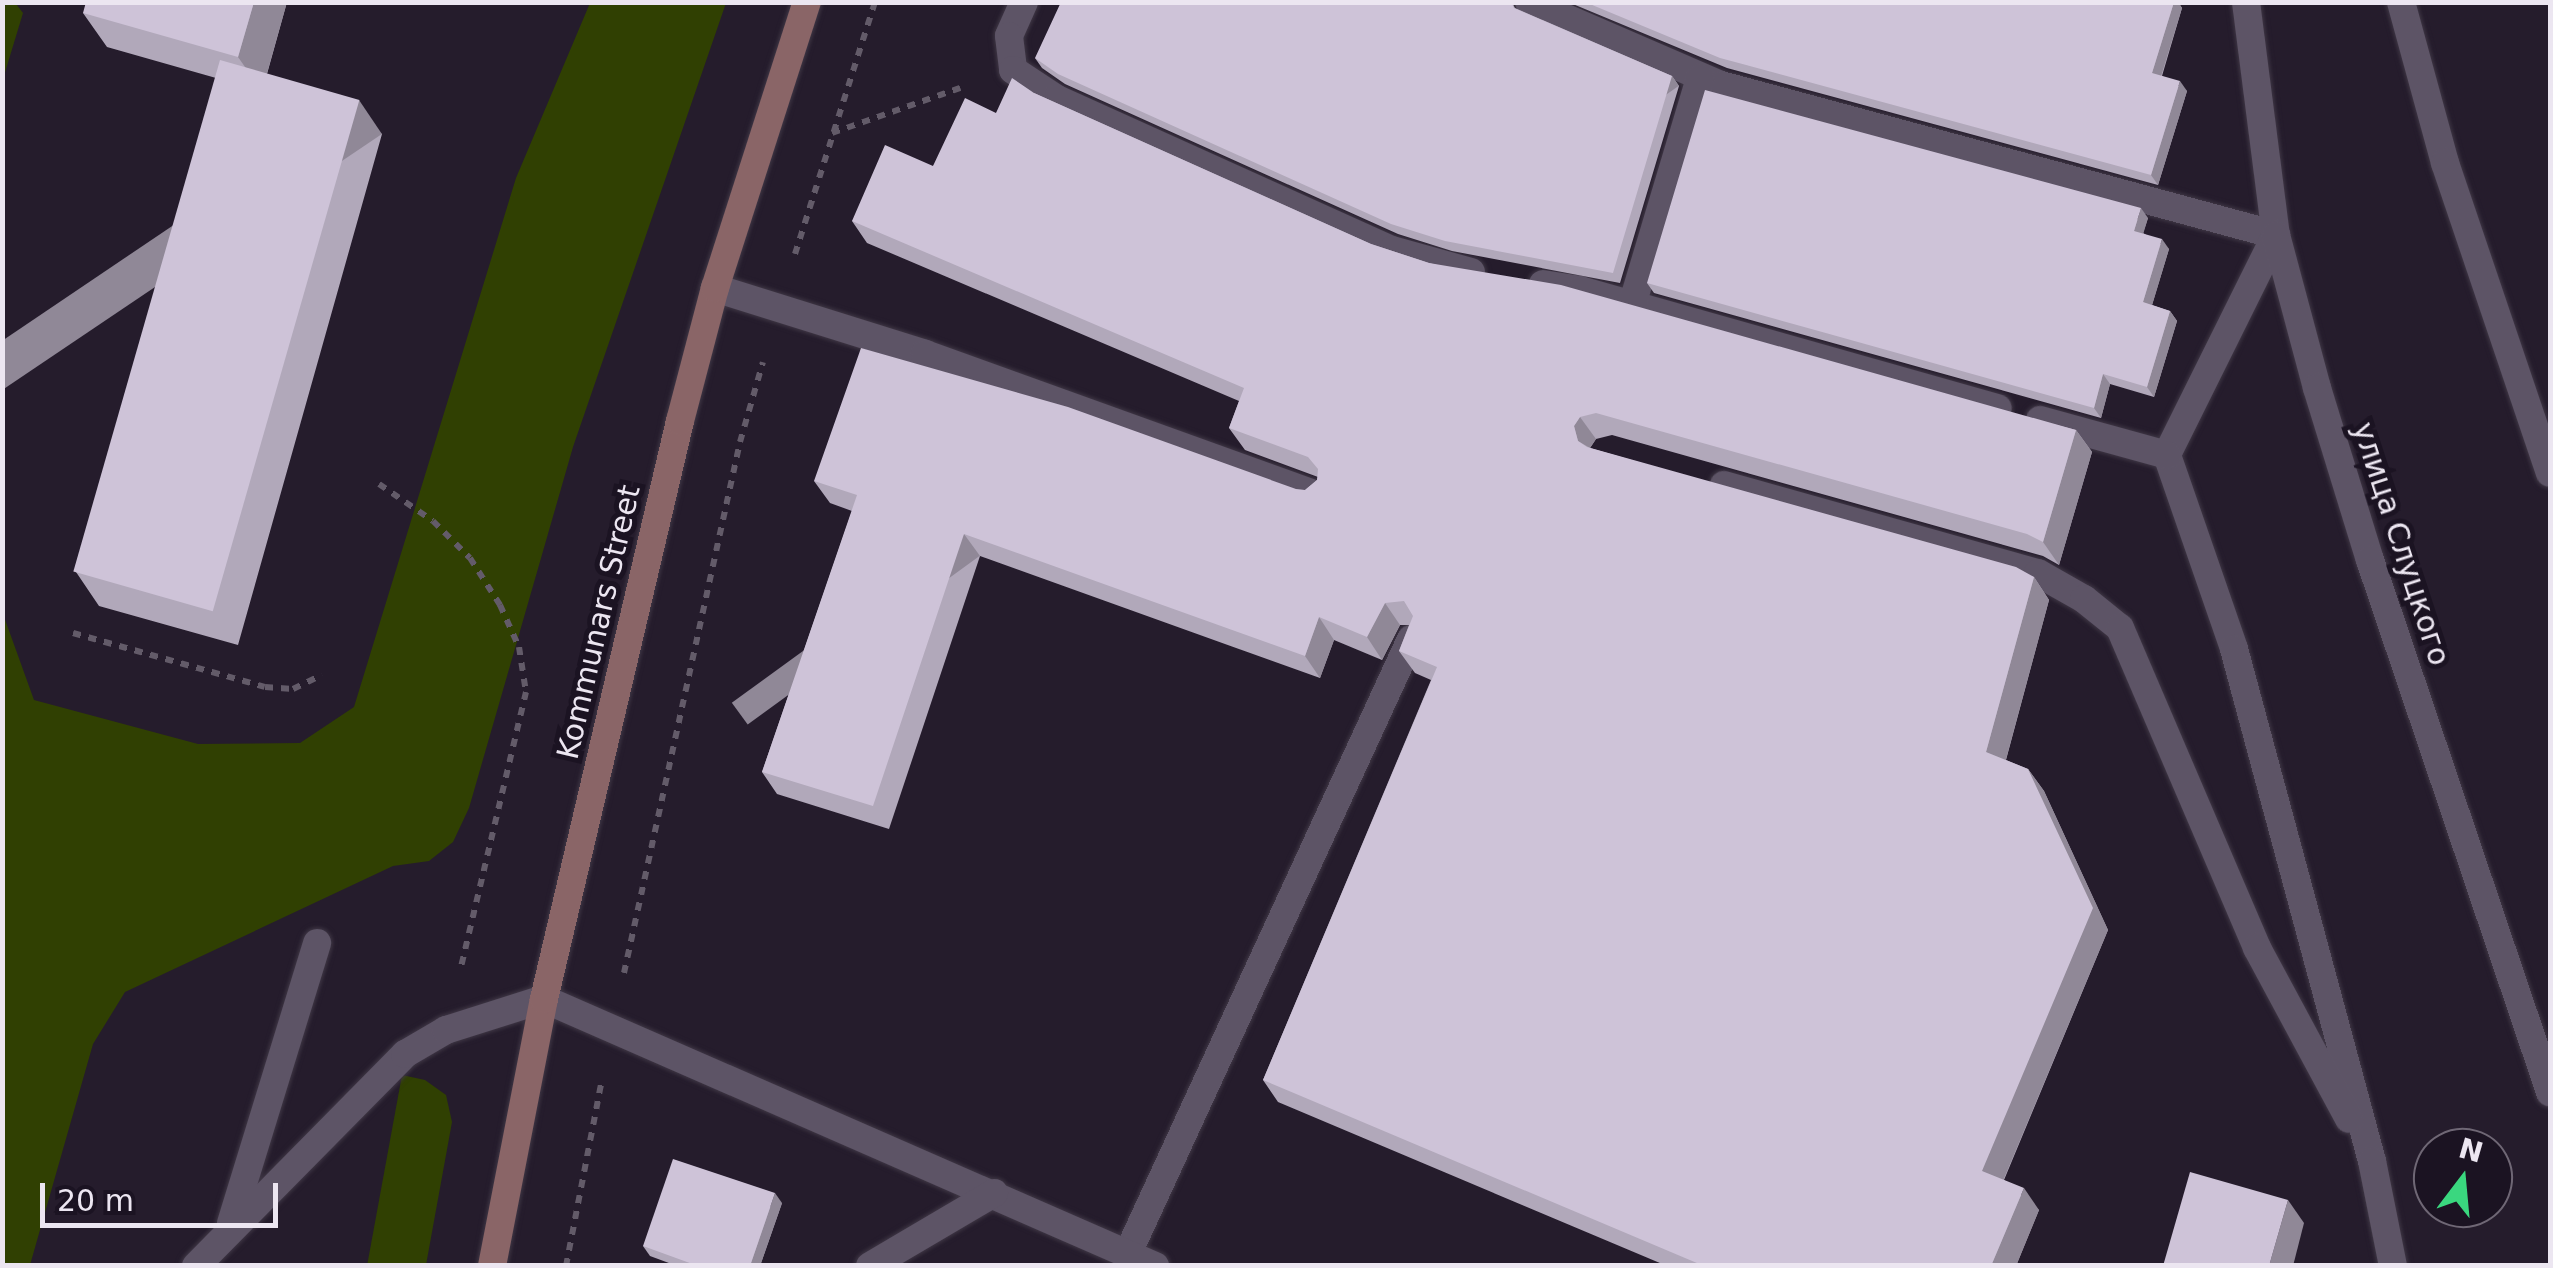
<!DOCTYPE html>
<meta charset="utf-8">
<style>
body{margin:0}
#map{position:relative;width:2553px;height:1268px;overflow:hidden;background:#251c2c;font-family:"DejaVu Sans",sans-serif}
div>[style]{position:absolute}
.green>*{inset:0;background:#304002}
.path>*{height:6px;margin-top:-3px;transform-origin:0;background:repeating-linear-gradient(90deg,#635b69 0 8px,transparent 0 16px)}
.roads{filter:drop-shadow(0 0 2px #3f3745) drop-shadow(0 0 2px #3f3745)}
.service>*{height:28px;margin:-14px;padding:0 14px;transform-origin:14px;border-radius:14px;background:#5d5466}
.minor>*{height:28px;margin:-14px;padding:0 14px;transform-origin:14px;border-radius:14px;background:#5d5466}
.secondary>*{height:28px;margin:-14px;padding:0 14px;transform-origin:14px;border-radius:14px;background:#8a6567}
.wall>*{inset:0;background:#b1a8ba}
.shaded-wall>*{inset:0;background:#908897;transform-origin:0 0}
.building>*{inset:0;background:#cec3d8;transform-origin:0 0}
span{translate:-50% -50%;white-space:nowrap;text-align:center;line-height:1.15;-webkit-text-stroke:10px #1b1322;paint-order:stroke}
.street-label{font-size:30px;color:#ece6f1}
.frame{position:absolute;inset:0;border:5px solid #ece6f1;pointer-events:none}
.north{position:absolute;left:2413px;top:1128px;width:100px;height:100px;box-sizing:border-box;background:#1b1322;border:2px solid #6f6775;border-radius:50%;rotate:16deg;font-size:28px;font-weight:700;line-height:40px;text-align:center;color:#ece6f1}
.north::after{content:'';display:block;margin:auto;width:35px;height:45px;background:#3ad77f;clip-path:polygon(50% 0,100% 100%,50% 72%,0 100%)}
.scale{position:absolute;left:40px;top:1183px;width:238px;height:45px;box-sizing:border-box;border:5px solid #ece6f1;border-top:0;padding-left:12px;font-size:30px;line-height:35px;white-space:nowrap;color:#ece6f1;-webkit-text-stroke:8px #1b1322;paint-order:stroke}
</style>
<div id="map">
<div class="green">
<i style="clip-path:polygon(3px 2px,16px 4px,23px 13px,3px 79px)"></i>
<i style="clip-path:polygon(590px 3px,726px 3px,573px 447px,469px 808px,453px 842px,429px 861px,393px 866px,125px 992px,93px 1044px,30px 1265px,3px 1265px,3px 614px,34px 700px,198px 744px,300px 743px,354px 707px,516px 178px)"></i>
<i style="clip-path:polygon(402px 1075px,425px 1080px,446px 1095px,452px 1122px,426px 1265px,367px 1266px)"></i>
</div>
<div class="path">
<i style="left:832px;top:133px;width:136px;rotate:-19.4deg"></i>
<i style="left:795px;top:254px;width:264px;rotate:-72.4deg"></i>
<i style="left:379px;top:484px;width:65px;rotate:34.4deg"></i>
<i style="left:433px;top:521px;width:52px;rotate:45deg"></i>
<i style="left:470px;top:558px;width:56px;rotate:57.4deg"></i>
<i style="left:500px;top:605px;width:46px;rotate:65.7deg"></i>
<i style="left:519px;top:647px;width:46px;rotate:81.2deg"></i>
<i style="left:526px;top:692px;width:283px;rotate:103.3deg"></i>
<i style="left:73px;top:633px;width:199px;rotate:15.7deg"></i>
<i style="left:265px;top:687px;width:28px;rotate:4deg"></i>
<i style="left:293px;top:689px;width:32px;rotate:-26deg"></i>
<i style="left:624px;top:973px;width:544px;rotate:-77.68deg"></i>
<i style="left:740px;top:442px;width:83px;rotate:-74deg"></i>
<i style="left:566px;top:1266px;width:185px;rotate:-79.1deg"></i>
</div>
<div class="roads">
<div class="service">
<i style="left:1024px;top:2px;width:37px;rotate:114deg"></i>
<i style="left:1009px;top:36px;width:34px;rotate:83deg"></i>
<i style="left:1013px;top:70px;width:53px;rotate:33.4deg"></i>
<i style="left:1057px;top:99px;width:367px;rotate:24.3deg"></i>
<i style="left:1392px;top:250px;width:82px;rotate:15.6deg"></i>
<i style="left:1529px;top:2px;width:209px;rotate:23.4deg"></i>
<i style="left:1721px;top:85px;width:575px;rotate:15.12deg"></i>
<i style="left:2276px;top:235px;width:246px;rotate:116.4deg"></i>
<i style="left:2167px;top:455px;width:205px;rotate:70.9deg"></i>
<i style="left:2234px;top:649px;width:530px;rotate:74.92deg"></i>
<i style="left:2372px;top:1161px;width:107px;rotate:78.7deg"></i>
<i style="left:2401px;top:2px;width:167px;rotate:74.7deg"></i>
<i style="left:2445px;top:163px;width:327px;rotate:71.3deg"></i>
<i style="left:1543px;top:284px;width:37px;rotate:9deg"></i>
<i style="left:1580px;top:290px;width:434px;rotate:15.8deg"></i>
<i style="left:715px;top:288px;width:220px;rotate:17.4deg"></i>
<i style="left:925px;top:354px;width:417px;rotate:19.8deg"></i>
<i style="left:1632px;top:305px;width:237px;rotate:-73.3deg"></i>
<i style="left:2040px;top:420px;width:132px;rotate:15.4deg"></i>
<i style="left:1724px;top:485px;width:326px;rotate:15.7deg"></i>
<i style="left:2038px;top:573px;width:53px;rotate:29.5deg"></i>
<i style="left:2084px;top:599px;width:46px;rotate:38.9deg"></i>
<i style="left:2120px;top:628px;width:348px;rotate:66.8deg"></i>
<i style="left:2257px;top:948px;width:194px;rotate:61.7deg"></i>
<i style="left:231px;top:1223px;width:293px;rotate:-72.9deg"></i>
<i style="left:1128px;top:1253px;width:676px;rotate:-65.25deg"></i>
<i style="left:196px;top:1266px;width:298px;rotate:-45.4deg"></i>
<i style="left:405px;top:1054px;width:48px;rotate:-30.3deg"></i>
<i style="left:446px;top:1030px;width:103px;rotate:-17.6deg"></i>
<i style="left:544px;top:999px;width:667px;rotate:23.6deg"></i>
<i style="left:870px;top:1266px;width:144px;rotate:-30.5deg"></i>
</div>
<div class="minor">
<i style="left:2246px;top:2px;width:235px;rotate:82.7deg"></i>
<i style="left:2276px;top:235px;width:158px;rotate:75deg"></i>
<i style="left:2317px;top:388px;width:180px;rotate:72.9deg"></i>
<i style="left:2370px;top:560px;width:562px;rotate:71.31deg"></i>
</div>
<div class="secondary">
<i style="left:492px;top:1266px;width:272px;rotate:-79deg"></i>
<i style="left:544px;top:999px;width:594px;rotate:-76.76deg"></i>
<i style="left:680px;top:421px;width:138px;rotate:-75.3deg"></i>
<i style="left:715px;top:288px;width:300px;rotate:-72.2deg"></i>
</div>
</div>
<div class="wall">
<i style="clip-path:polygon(287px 2px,267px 74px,382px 134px,238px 645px,99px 606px,76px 572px,216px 78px,107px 47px,83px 13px)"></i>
<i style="clip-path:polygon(1512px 2px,1515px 8px,1672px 76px,1679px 86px,1620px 283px,1452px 251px,1398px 234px,1065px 84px,1042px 68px,1035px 58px)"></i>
<i style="clip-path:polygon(1568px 2px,2178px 2px,2182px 8px,2162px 76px,2187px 91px,2158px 185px,1727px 68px)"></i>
<i style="clip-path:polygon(1034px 93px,1371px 244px,1429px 263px,2076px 430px,2092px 452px,2059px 565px,2043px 556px,1612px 435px,1596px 439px,1590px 448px,2034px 577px,2049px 600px,2006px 760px,2028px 769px,2044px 791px,2108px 930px,2004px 1180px,2039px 1210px,2016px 1266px,1667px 1266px,1278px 1102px,1263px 1080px,1431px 680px,1415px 673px,1399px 651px,1409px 625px,1400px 625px,1382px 660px,1334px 640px,1320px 678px,980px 556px,889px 829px,777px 794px,762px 772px,852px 511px,830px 503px,814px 481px,1305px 490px,1317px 480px,1318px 477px,1245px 450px,1229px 428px,1239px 401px,867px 243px,852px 221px,933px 166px,996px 113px)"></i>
<i style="clip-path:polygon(2148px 218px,2143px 233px,2169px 249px,2152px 305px,2170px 311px,2177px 321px,2154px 397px,2110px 384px,2101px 418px,1654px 293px,1647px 283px)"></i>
<i style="clip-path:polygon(782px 1203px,760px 1266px,677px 1266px,650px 1256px,643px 1246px)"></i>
</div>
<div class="shaded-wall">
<i style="clip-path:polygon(254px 2px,287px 2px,262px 91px,238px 57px)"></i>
<i style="clip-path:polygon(2174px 2px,2178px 2px,2182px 8px,2159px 83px,2152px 73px)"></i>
<i style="left:1672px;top:76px;width:12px;height:206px;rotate:55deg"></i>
<i style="clip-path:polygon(2180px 81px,2187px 91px,2158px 185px,2151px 175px)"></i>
<i style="left:359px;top:100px;width:41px;height:531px;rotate:56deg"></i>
<i style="clip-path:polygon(2141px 208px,2148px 218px,2141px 241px,2134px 231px)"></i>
<i style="clip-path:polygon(2162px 239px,2169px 249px,2150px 312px,2143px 302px)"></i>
<i style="clip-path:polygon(2170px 311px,2177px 321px,2154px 397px,2147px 387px)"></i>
<i style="clip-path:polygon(2103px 374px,2110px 384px,2101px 418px,2094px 408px)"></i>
<i style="clip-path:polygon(1580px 417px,1596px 439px,1590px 448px,1578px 441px,1574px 426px)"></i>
<i style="clip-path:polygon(2076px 430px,2092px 452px,2059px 565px,2043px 542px)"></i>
<i style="left:964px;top:534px;width:27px;height:287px;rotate:54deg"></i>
<i style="clip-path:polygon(2034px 577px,2049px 600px,2002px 774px,1986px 752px)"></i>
<i style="clip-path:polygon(1385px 603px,1400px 625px,1382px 660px,1367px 637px)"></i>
<i style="clip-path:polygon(1319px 617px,1334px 640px,1320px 678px,1305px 656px)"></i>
<i style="clip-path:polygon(2028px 769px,2044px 791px,2108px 930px,1998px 1193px,1982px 1171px)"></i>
<i style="clip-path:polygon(2024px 1188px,2039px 1210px,2016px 1266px,1991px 1266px)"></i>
<i style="clip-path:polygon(775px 1193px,782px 1203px,760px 1266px,750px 1266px)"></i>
<i style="clip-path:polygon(2288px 1200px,2304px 1223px,2293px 1266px,2269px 1266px)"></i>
</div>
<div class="building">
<i style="clip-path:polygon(86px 2px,254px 2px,238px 57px,83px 13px)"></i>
<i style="clip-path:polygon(1061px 2px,1511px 2px,1514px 8px,1672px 76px,1613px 273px,1445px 241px,1391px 224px,1058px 74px,1035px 58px)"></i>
<i style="clip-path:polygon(1585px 2px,2174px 2px,2152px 73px,2180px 81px,2151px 175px,1720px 58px)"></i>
<i style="left:220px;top:60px;width:145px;height:532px;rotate:16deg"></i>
<i style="clip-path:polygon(1012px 78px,1034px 93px,1371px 244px,1429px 263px,1561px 285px,2076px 430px,2043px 542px,2027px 534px,1596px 413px,1580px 417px,1574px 426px,1578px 441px,1587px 447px,2016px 567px,2034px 577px,1986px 752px,2028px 769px,2093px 908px,1982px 1171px,2024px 1188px,1991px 1266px,1704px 1266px,1263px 1080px,1437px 667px,1399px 651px,1413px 616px,1404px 601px,1385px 603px,1367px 637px,1319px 617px,1305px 656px,964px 534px,873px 806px,762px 772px,857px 495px,814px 481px,861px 348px,1068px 407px,1296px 489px,1305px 490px,1317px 480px,1318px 469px,1308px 457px,1229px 428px,1244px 388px,852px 221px,885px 145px,933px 166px,965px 98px,996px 113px)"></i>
<i style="clip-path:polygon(1705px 90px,2141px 208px,2134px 231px,2162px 239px,2143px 302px,2170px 311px,2147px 387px,2103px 374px,2094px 408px,1647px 283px)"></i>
<i style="clip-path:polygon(673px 1159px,775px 1193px,750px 1266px,698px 1266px,643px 1246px)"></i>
<i style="clip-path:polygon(2190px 1172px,2288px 1200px,2269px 1266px,2163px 1266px)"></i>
</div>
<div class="street-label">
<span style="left:2401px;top:544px;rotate:72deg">улица Слуцкого</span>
<span style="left:599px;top:622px;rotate:-77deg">Kommunars Street</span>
</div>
<div class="frame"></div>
<div class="north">N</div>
<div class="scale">20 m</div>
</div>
